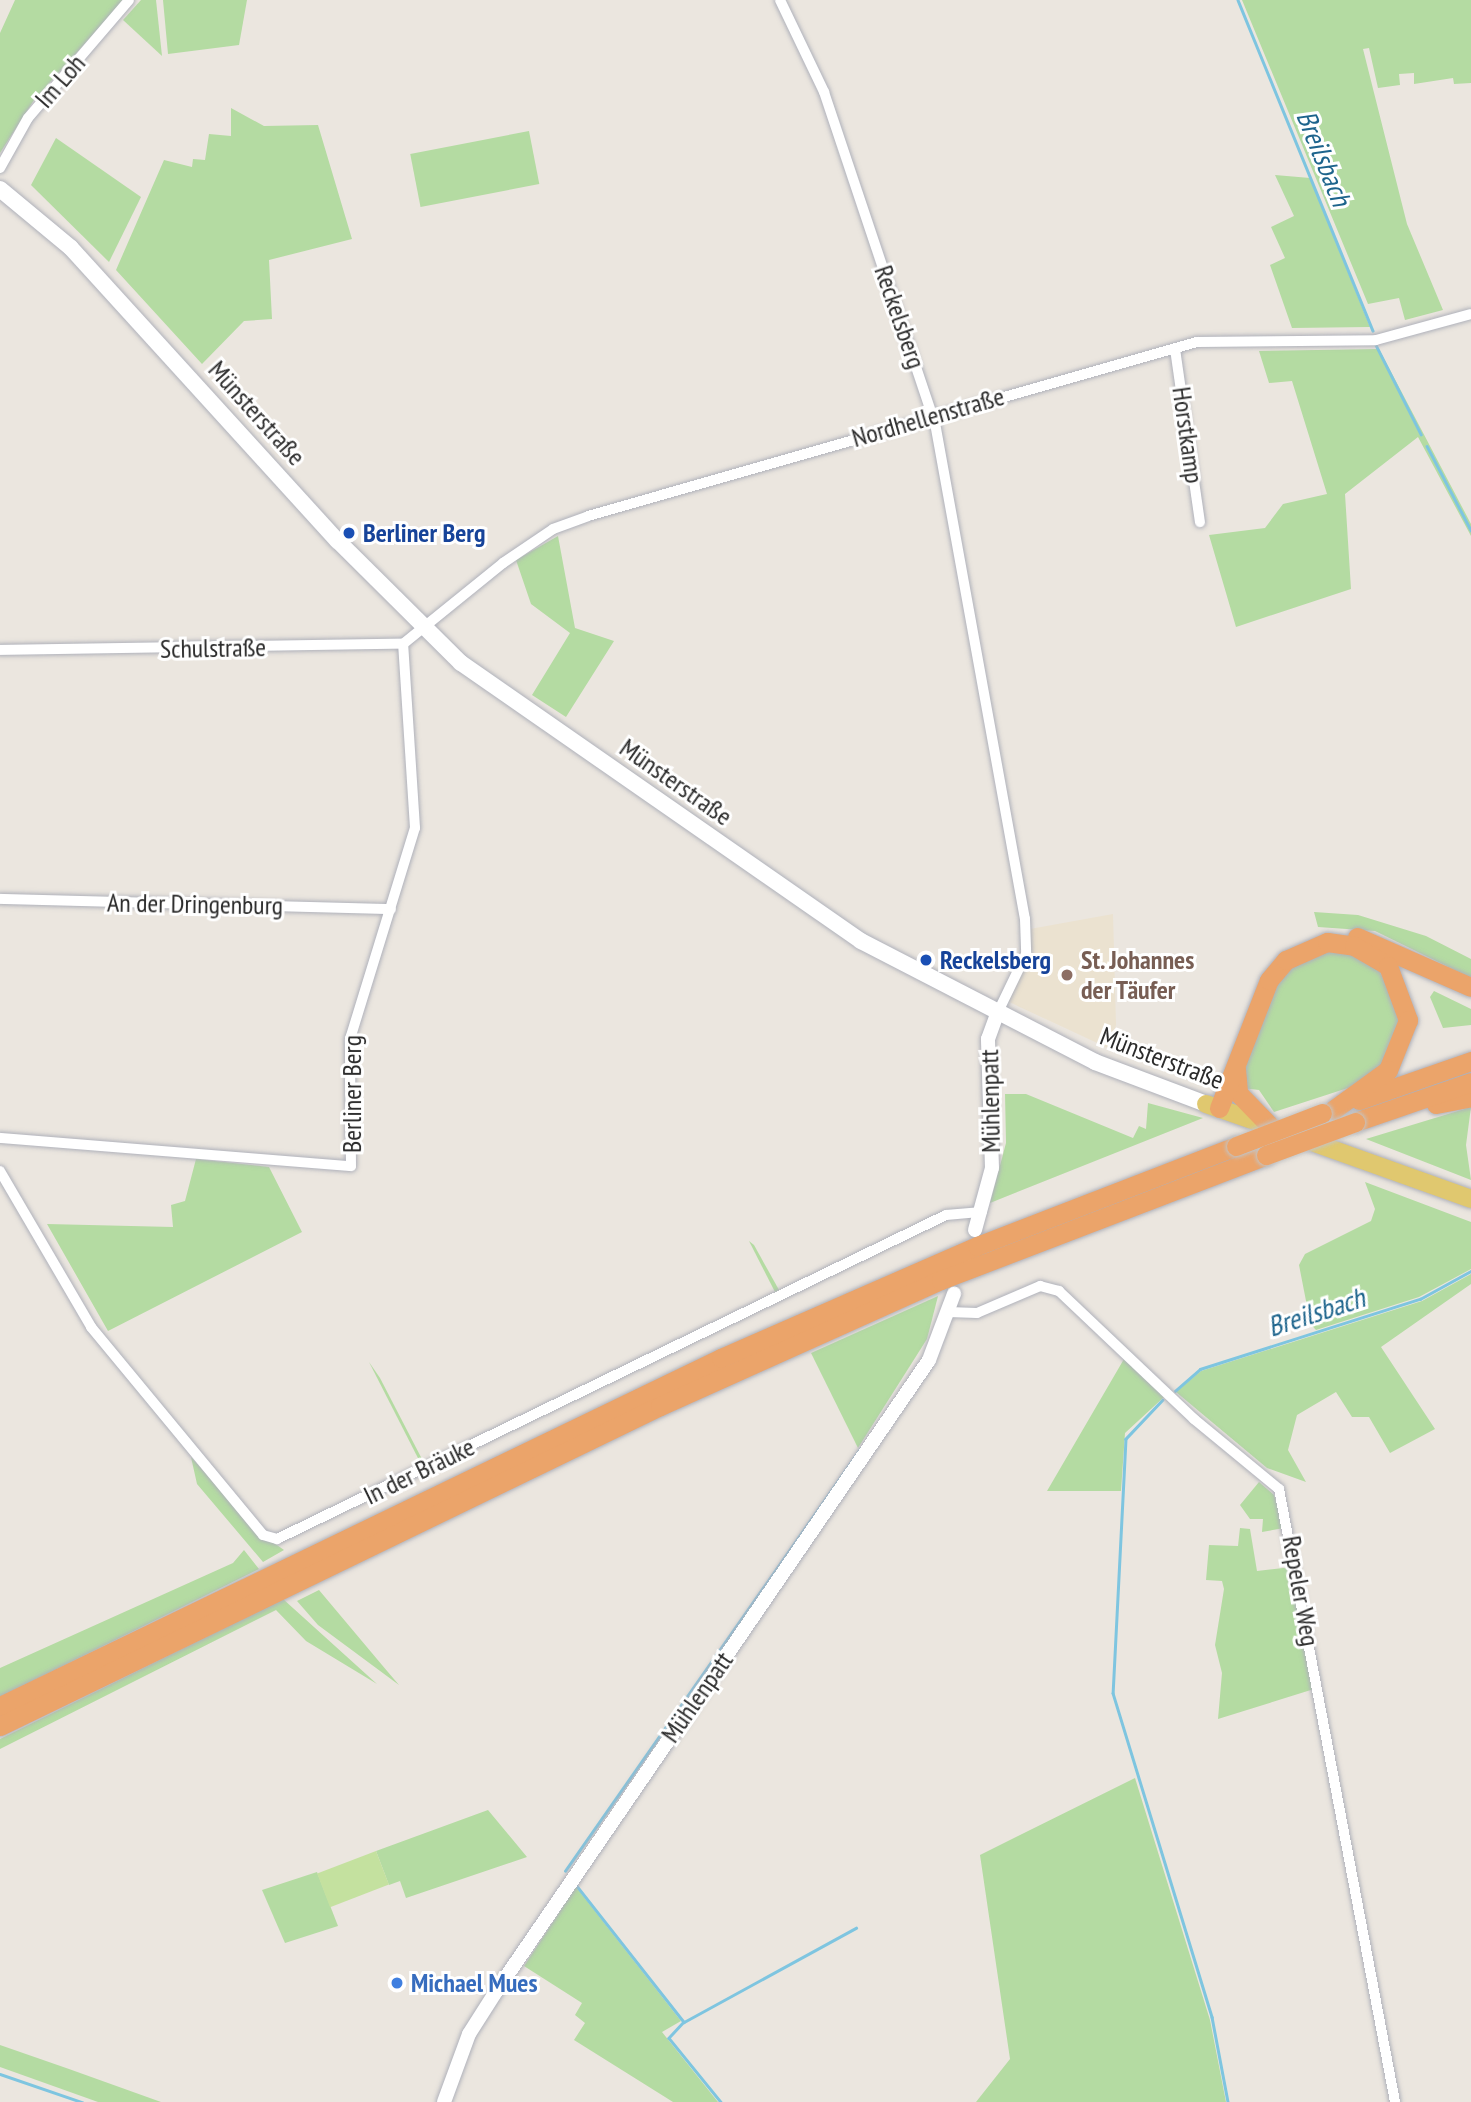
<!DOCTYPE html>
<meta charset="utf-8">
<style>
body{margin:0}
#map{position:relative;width:1471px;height:2102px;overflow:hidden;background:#ebe6df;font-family:"PT Sans Narrow",sans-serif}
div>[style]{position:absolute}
.education>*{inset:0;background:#ebe2d0}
.green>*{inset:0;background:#b4dba2;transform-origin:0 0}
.pitch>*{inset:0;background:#c4e19f;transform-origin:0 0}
.stream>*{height:2.5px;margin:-1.25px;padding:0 1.25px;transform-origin:1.25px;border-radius:1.25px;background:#7ec5e0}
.roads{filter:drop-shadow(0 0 2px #afb1ba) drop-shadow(0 0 2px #afb1ba)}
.minor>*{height:10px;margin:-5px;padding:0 5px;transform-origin:5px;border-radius:5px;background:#fff}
.tertiary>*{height:14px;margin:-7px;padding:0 7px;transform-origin:7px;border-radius:7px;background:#fff}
.secondary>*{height:16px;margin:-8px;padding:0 8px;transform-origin:8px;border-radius:8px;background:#fff}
.primary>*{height:18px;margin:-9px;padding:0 9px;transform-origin:9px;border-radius:9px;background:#e0c86f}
.motorway>*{height:19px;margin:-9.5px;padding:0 9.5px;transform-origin:9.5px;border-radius:9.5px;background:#eba46a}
.bridges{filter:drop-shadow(0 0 2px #c4c4c4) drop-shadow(0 0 2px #c4c4c4)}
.motorway-bridge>*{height:19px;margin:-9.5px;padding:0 9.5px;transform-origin:9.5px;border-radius:9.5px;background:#eba46a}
.dots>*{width:19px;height:19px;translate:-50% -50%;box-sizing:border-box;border:4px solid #fff;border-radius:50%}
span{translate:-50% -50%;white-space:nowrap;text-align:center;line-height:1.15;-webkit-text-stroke:6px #fff;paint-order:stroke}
.street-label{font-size:26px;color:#2b2b2b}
.transit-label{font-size:26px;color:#164399;font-weight:700}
.left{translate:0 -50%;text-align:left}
.education-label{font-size:26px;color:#785e54;font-weight:700}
.shop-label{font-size:26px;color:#366cbe;font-weight:700}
.water-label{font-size:28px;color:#1d648c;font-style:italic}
</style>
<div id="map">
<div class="education">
<i style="clip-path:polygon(1113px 914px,1116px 1025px,1108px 1048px,1007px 1001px,1030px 929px)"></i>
</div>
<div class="green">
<i style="clip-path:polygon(15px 0,124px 0,34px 100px,0 153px,0 33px)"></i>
<i style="clip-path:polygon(141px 0,156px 0,162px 56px,123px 20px)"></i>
<i style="clip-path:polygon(163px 0,247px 0,239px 45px,168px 54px)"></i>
<i style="clip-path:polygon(1242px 0,1471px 0,1471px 83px,1454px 84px,1453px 78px,1414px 84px,1414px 73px,1399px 74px,1400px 85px,1378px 88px,1369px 48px,1363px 49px,1407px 224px,1443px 310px,1405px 320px,1399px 298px,1368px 304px)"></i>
<i style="clip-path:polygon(231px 108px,264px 126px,318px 125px,352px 239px,269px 260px,272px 319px,244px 321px,202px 364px,116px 270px,164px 160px,192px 167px,193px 159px,205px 160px,209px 134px,231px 136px)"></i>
<i style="left:529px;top:131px;width:54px;height:121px;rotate:79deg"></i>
<i style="clip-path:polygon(56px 138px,141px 197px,109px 262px,31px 185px)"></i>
<i style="clip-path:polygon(1275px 175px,1310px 178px,1370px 327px,1292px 328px,1270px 265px,1285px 258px,1271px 227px,1294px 216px)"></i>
<i style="clip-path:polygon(1379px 349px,1471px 524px,1471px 536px,1418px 437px,1345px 494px,1351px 589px,1236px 627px,1209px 535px,1265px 528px,1283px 504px,1327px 494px,1292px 381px,1269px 383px,1259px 351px)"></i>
<i style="clip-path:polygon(558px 536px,575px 628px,614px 641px,566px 717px,532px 695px,570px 633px,531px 604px,516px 560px)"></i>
<i style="clip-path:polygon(1314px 912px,1358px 915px,1426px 936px,1471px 959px,1471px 978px,1375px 931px,1318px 927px)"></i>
<i style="clip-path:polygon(1329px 948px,1375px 961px,1402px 1020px,1390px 1058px,1354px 1086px,1274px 1112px,1259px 1090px,1242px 1088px,1254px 1024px,1289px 964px)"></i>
<i style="clip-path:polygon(1434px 991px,1471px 1009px,1471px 1025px,1443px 1028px,1430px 997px)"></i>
<i style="clip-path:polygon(1005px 1094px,1026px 1094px,1133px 1138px,1139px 1126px,1146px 1129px,1148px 1103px,1203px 1118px,990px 1203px,1006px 1143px)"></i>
<i style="clip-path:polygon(1471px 1107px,1466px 1145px,1471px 1180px,1366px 1139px)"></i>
<i style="clip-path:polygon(196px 1159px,269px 1167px,302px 1232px,108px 1331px,47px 1224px,173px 1227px,171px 1205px,185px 1201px)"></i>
<i style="clip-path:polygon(1365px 1182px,1471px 1222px,1471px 1269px,1419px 1297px,1316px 1330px,1300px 1313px,1307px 1306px,1299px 1265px,1305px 1254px,1371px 1221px,1375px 1209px)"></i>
<i style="clip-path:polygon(749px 1241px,754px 1245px,779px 1290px,775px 1292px)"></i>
<i style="clip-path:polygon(1471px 1274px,1471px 1284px,1381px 1347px,1435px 1429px,1390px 1453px,1369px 1417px,1352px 1417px,1336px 1392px,1297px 1415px,1288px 1450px,1306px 1482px,1267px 1468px,1176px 1392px,1201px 1371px,1422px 1301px)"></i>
<i style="clip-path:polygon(938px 1296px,927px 1339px,858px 1448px,811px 1353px)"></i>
<i style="clip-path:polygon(1124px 1359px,1164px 1397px,1125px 1433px,1121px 1491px,1047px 1491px)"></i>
<i style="clip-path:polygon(369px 1362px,380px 1378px,424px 1463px,421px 1464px)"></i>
<i style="clip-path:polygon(191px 1457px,257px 1531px,284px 1550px,263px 1562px,197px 1484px)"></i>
<i style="clip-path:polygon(1259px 1482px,1274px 1495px,1284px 1528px,1262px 1532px,1263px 1519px,1250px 1519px,1240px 1505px)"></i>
<i style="clip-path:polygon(1240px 1528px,1250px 1529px,1257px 1571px,1292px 1567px,1314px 1689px,1218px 1719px,1222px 1673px,1215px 1645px,1224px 1589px,1222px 1581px,1206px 1580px,1209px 1545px,1238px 1546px)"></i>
<i style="clip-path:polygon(244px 1550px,259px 1569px,0 1697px,0 1668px,233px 1563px)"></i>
<i style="clip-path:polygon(319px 1590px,382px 1665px,399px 1685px,318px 1625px,297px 1601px)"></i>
<i style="clip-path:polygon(283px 1599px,377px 1684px,306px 1641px,276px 1610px,0 1749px,0 1739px)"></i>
<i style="clip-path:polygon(1135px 1778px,1210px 2020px,1226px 2102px,976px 2102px,1010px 2059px,980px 1855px)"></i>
<i style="clip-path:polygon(488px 1810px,527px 1857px,406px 1898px,400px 1881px,389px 1885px,376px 1851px)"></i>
<i style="clip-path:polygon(317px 1872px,338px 1926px,285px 1943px,262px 1890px)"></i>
<i style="clip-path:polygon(576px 1887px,681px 2021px,662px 2032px,718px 2102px,673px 2102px,574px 2040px,585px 2023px,575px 2015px,582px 2003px,524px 1966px)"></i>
<i style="clip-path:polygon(0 2045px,69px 2069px,161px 2102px,98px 2102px,0 2067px)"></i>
</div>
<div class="pitch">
<i style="left:376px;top:1851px;width:36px;height:63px;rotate:69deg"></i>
</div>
<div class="stream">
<i style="left:1238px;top:0;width:357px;rotate:67.8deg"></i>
<i style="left:1376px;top:345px;width:100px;rotate:63.2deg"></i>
<i style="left:1427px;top:446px;width:95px;rotate:62.4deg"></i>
<i style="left:1175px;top:1391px;width:33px;rotate:-41deg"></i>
<i style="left:1200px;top:1369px;width:231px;rotate:-17.7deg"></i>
<i style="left:1420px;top:1299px;width:58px;rotate:-28.8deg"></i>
<i style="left:1163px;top:1400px;width:54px;rotate:133.5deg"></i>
<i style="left:1126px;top:1439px;width:254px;rotate:92.9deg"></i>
<i style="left:1113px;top:1693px;width:339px;rotate:73deg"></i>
<i style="left:1212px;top:2017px;width:86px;rotate:79.3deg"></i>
<i style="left:565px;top:1871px;width:515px;rotate:-55.04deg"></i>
<i style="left:577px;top:1886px;width:173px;rotate:51.8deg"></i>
<i style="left:684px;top:2022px;width:22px;rotate:133deg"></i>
<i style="left:669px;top:2038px;width:82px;rotate:50.9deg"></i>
<i style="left:684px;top:2022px;width:196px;rotate:-28.7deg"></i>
<i style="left:0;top:2074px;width:87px;rotate:18.9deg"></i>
</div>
<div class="roads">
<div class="minor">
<i style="left:780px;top:0;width:102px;rotate:64.4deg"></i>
<i style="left:824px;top:92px;width:349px;rotate:71.5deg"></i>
<i style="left:935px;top:423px;width:504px;rotate:79.72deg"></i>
<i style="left:1025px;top:919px;width:35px;rotate:88deg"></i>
<i style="left:1026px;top:954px;width:67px;rotate:115.8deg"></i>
<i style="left:0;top:168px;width:57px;rotate:-60.8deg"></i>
<i style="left:28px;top:118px;width:155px;rotate:-49.4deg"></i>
<i style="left:1175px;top:349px;width:175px;rotate:81.8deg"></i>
<i style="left:0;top:650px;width:403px;rotate:-0.9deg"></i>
<i style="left:403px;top:644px;width:129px;rotate:-39deg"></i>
<i style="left:503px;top:563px;width:60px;rotate:-34.2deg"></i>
<i style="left:553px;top:529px;width:37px;rotate:-20deg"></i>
<i style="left:588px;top:516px;width:633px;rotate:-15.95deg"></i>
<i style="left:1197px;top:342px;width:179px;rotate:-0.6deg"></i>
<i style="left:1376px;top:340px;width:98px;rotate:-15.3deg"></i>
<i style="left:0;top:899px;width:391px;rotate:1.5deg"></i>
<i style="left:0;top:1138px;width:352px;rotate:4.6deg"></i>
<i style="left:351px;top:1166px;width:127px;rotate:-90.5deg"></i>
<i style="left:350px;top:1039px;width:221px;rotate:-72.9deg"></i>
<i style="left:415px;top:828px;width:184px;rotate:-93.7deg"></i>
<i style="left:0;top:1171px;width:181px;rotate:59.7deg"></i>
<i style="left:91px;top:1327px;width:270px;rotate:50.4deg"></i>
<i style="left:263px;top:1535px;width:15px;rotate:16deg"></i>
<i style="left:277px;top:1539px;width:743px;rotate:-25.84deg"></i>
<i style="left:946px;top:1215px;width:36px;rotate:-5deg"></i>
<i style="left:948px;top:1312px;width:29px;rotate:2deg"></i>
<i style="left:977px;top:1313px;width:69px;rotate:-23.2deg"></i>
<i style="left:1040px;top:1286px;width:20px;rotate:15deg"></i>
<i style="left:1059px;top:1291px;width:186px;rotate:43.5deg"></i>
<i style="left:1194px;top:1419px;width:110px;rotate:39.5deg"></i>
<i style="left:1279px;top:1489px;width:624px;rotate:79.28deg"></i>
</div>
<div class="tertiary">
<i style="left:975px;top:1230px;width:64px;rotate:-74.7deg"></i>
<i style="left:992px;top:1168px;width:129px;rotate:-91.8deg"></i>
<i style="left:988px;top:1039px;width:27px;rotate:-70deg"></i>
<i style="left:444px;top:2102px;width:72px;rotate:-69.8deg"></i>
<i style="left:469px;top:2034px;width:49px;rotate:-57.6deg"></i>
<i style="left:495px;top:1993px;width:767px;rotate:-55.56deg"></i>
<i style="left:929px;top:1360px;width:71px;rotate:-69.3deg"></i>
</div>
<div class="secondary">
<i style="left:0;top:189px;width:92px;rotate:39.7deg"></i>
<i style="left:71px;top:248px;width:396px;rotate:47.7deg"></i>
<i style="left:338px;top:541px;width:173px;rotate:44.8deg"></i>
<i style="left:461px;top:663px;width:487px;rotate:34.8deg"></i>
<i style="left:861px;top:941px;width:263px;rotate:27.3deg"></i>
<i style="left:1095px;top:1062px;width:119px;rotate:20.7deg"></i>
</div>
<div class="primary">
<i style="left:1206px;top:1104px;width:70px;rotate:19.2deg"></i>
<i style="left:1298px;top:1137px;width:184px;rotate:19.7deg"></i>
</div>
<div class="motorway">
<i style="left:1357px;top:937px;width:124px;rotate:23.7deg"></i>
<i style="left:1236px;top:1069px;width:24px;rotate:85deg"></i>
<i style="left:1238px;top:1093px;width:49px;rotate:45.8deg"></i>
<i style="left:1359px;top:1100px;width:119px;rotate:-19.2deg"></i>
<i style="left:1436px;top:1104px;width:36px;rotate:-11deg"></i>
<i style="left:1219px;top:1108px;width:137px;rotate:-68.7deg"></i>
<i style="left:1269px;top:980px;width:26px;rotate:-50deg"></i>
<i style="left:1286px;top:960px;width:45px;rotate:-23.7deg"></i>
<i style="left:1327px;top:942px;width:27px;rotate:8deg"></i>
<i style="left:1354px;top:946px;width:39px;rotate:30deg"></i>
<i style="left:1388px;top:966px;width:58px;rotate:69.7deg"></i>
<i style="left:1408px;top:1020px;width:54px;rotate:111.8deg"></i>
<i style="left:1388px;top:1070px;width:68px;rotate:144deg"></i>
<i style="left:1355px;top:1122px;width:123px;rotate:-19deg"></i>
<i style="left:0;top:1706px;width:801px;rotate:-25.76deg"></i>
<i style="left:721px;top:1358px;width:279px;rotate:-23.6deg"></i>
<i style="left:977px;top:1246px;width:278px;rotate:-21.1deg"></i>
<i style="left:0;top:1726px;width:733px;rotate:-25.87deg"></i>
<i style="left:660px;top:1406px;width:308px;rotate:-24.2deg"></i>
<i style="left:941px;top:1280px;width:348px;rotate:-21deg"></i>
</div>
</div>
<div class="bridges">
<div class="motorway-bridge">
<i style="left:1236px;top:1146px;width:92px;rotate:-21deg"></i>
<i style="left:1266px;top:1155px;width:95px;rotate:-20.3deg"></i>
</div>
</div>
<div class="dots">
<i style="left:349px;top:533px;background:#1a4fb4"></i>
<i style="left:926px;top:960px;background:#1a4fb4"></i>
<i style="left:1067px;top:975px;background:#8d6e63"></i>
<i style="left:397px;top:1983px;background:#3f7fe0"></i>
</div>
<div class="street-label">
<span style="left:60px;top:81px;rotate:-49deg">Im Loh</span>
<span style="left:900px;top:317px;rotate:71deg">Reckelsberg</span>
<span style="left:257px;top:413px;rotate:48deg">Münsterstraße</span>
<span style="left:928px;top:417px;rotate:-16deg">Nordhellenstraße</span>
<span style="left:1188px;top:435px;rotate:82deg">Horstkamp</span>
<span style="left:213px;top:648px;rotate:-1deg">Schulstraße</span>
<span style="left:676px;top:782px;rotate:35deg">Münsterstraße</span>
<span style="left:195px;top:904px;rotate:1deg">An der Dringenburg</span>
<span style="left:1162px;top:1058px;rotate:21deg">Münsterstraße</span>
<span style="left:352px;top:1094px;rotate:-90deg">Berliner Berg</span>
<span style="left:990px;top:1101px;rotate:-91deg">Mühlenpatt</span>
<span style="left:419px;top:1471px;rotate:-26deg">In der Bräuke</span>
<span style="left:1301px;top:1591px;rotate:80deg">Repeler Weg</span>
<span style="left:697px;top:1697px;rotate:-55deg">Mühlenpatt</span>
</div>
<div class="transit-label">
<span class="left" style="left:363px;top:533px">Berliner Berg</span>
<span class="left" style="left:940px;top:960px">Reckelsberg</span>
</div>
<div class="education-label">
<span class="left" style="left:1081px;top:975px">St. Johannes<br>der Täufer</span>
</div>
<div class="shop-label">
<span class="left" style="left:411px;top:1983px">Michael Mues</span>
</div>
<div class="water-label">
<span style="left:1324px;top:158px;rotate:68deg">Breilsbach</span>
<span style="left:1316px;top:1312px;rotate:-18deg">Breilsbach</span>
</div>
</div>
